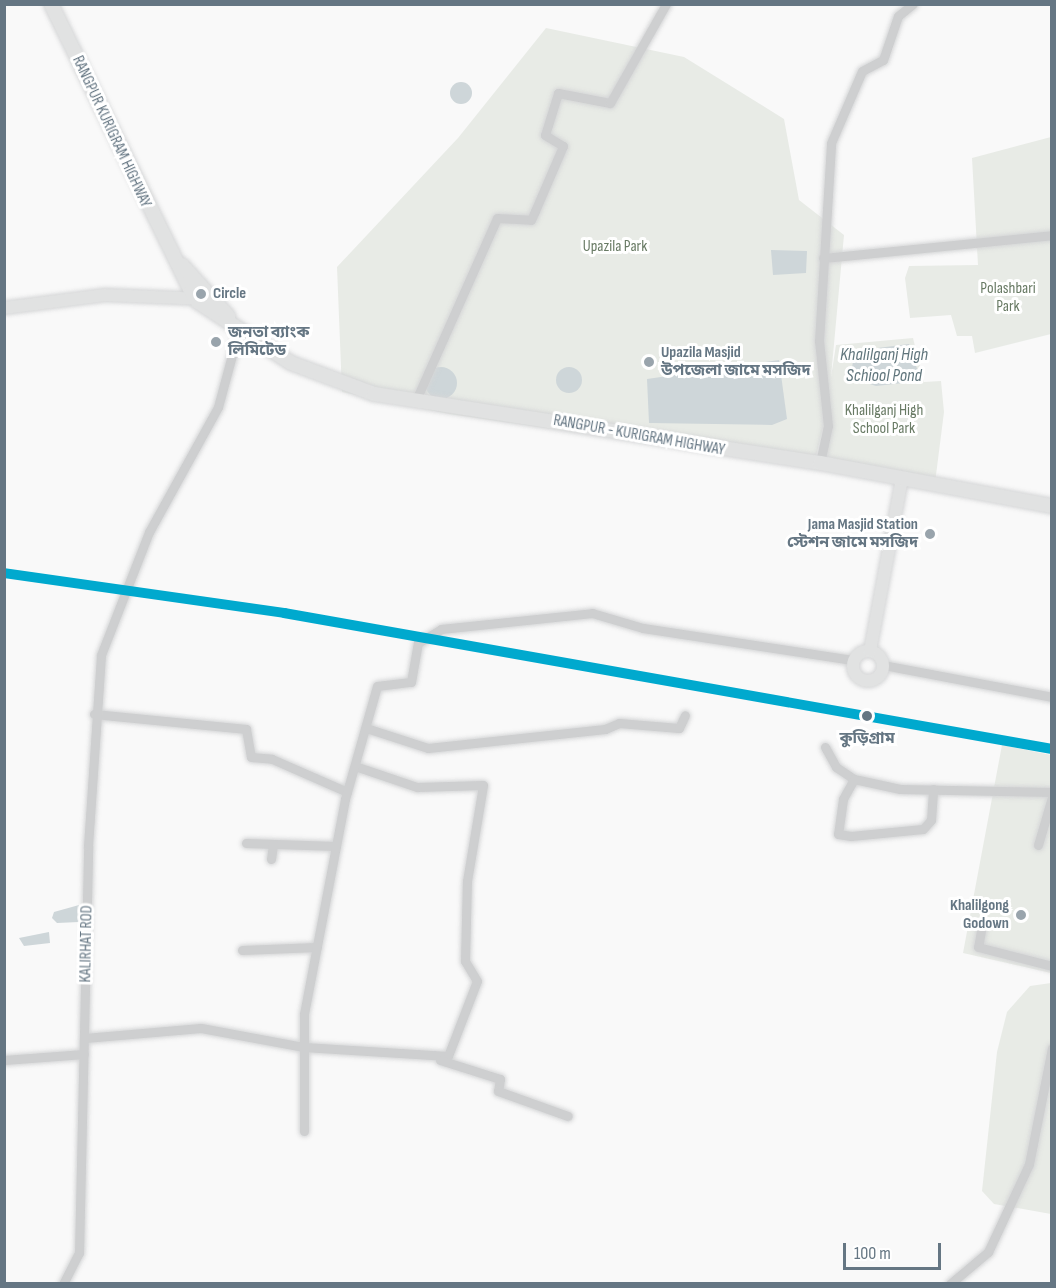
<!DOCTYPE html>
<meta charset="utf-8">
<style>
body{margin:0}
#map{position:relative;width:1056px;height:1288px;overflow:hidden;background:#f9f9f9;font-family:"Sofia Sans Condensed","Noto Sans Bengali",sans-serif}
div>[style]{position:absolute}
.green>*{inset:0;background:#e8ebe6}
.water>*{inset:0;background:#ced6d9}
.round{border-radius:50%}
.roads{filter:drop-shadow(0 0 2px #d5d6d7) drop-shadow(0 0 2px #d5d6d7)}
.minor>*{height:9px;margin:-4.5px;padding:0 4.5px;transform-origin:4.5px;border-radius:4.5px;background:#cecfd0}
.major>*{height:12px;margin:-6px;padding:0 6px;transform-origin:6px;border-radius:6px;background:#e1e2e2}
.major>.ring{margin:-6px;padding:0;box-sizing:content-box;background:none;border:12px solid #e1e2e2;border-radius:50%}
.highway>*{height:14px;margin:-7px;padding:0 7px;transform-origin:7px;border-radius:7px;background:#e1e2e2}
.rail-1>*{height:10px;margin:-5px;padding:0 5px;transform-origin:5px;border-radius:5px;background:#00a9ce}
.dots>*{width:16px;height:16px;translate:-50% -50%;box-sizing:border-box;border:3px solid #fff;border-radius:50%}
span{translate:-50% -50%;white-space:nowrap;text-align:center;line-height:1.15;-webkit-text-stroke:6px #fff;paint-order:stroke}
.street-label{font-size:16px;color:#657683}
.park-label{font-size:16px;color:#687a64}
.poi-label{font-size:16px;color:#657683;font-weight:700}
.left{translate:0 -50%;text-align:left}
.right{translate:-100% -50%;text-align:right}
.stop-label{font-size:16px;color:#657683;font-weight:700}
.water-label{font-size:18px;color:#60757c;font-style:italic}
.frame{position:absolute;inset:0;border:6px solid #657683;pointer-events:none}
.scale{position:absolute;left:843px;top:1243px;width:98px;height:27px;box-sizing:border-box;border:3px solid #657683;border-top:0;padding-left:8px;font-size:18px;line-height:21px;white-space:nowrap;color:#657683;-webkit-text-stroke:4px #fff;paint-order:stroke}
</style>
<div id="map">
<div class="green">
<i style="clip-path:polygon(546px 28px,684px 57px,784px 119px,799px 200px,844px 235px,831px 377px,836px 345px,913px 338px,924px 382px,941px 381px,944px 412px,935px 483px,827px 468px,828px 409px,813px 467px,449px 414px,342px 392px,337px 267px,458px 138px)"></i>
<i style="clip-path:polygon(1051px 137px,1051px 334px,975px 353px,972px 336px,957px 336px,951px 315px,910px 318px,905px 278px,909px 266px,978px 265px,972px 158px)"></i>
<i style="clip-path:polygon(1002px 745px,1051px 755px,1051px 973px,963px 953px)"></i>
<i style="clip-path:polygon(1051px 983px,1051px 1214px,994px 1204px,982px 1191px,997px 1052px,1007px 1012px,1030px 986px)"></i>
</div>
<div class="water">
<i class="round" style="left:450px;top:82px;width:22px;height:22px"></i>
<i style="clip-path:polygon(771px 250px,807px 251px,806px 273px,773px 275px)"></i>
<i style="clip-path:polygon(909px 344px,921px 381px,876px 386px,851px 378px,854px 351px)"></i>
<i style="clip-path:polygon(779px 360px,787px 419px,772px 425px,649px 423px,647px 379px)"></i>
<i class="round" style="left:425px;top:367px;width:32px;height:32px"></i>
<i class="round" style="left:556px;top:367px;width:26px;height:26px"></i>
<i style="clip-path:polygon(79px 905px,79px 922px,57px 923px,52px 918px,54px 912px)"></i>
<i style="clip-path:polygon(49px 932px,50px 943px,24px 946px,19px 938px)"></i>
</div>
<div class="roads">
<div class="minor">
<i style="left:823px;top:258px;width:230px;rotate:-5.7deg"></i>
<i style="left:416px;top:400px;width:199px;rotate:-66deg"></i>
<i style="left:497px;top:218px;width:34px;rotate:3deg"></i>
<i style="left:531px;top:220px;width:10px;rotate:-66deg"></i>
<i style="left:535px;top:211px;width:71px;rotate:-66.7deg"></i>
<i style="left:563px;top:146px;width:21px;rotate:-149deg"></i>
<i style="left:545px;top:135px;width:44px;rotate:-72.8deg"></i>
<i style="left:558px;top:93px;width:53px;rotate:10.9deg"></i>
<i style="left:610px;top:103px;width:114px;rotate:-60.5deg"></i>
<i style="left:820px;top:463px;width:38px;rotate:-78deg"></i>
<i style="left:828px;top:426px;width:85px;rotate:-96deg"></i>
<i style="left:819px;top:341px;width:198px;rotate:-86.5deg"></i>
<i style="left:831px;top:143px;width:78px;rotate:-66.7deg"></i>
<i style="left:862px;top:71px;width:24px;rotate:-28deg"></i>
<i style="left:883px;top:60px;width:46px;rotate:-71.2deg"></i>
<i style="left:898px;top:16px;width:19px;rotate:-39deg"></i>
<i style="left:883px;top:665px;width:172px;rotate:10.7deg"></i>
<i style="left:94px;top:714px;width:153px;rotate:5.6deg"></i>
<i style="left:246px;top:729px;width:28px;rotate:80deg"></i>
<i style="left:251px;top:757px;width:21px;rotate:5deg"></i>
<i style="left:272px;top:759px;width:82px;rotate:23.7deg"></i>
<i style="left:366px;top:728px;width:65px;rotate:17.9deg"></i>
<i style="left:428px;top:748px;width:178px;rotate:-6.1deg"></i>
<i style="left:605px;top:729px;width:15px;rotate:-23deg"></i>
<i style="left:619px;top:723px;width:60px;rotate:4.8deg"></i>
<i style="left:679px;top:728px;width:14px;rotate:-65deg"></i>
<i style="left:825px;top:747px;width:23px;rotate:61deg"></i>
<i style="left:836px;top:767px;width:22px;rotate:34deg"></i>
<i style="left:854px;top:779px;width:47px;rotate:12.3deg"></i>
<i style="left:900px;top:789px;width:152px;rotate:1.1deg"></i>
<i style="left:854px;top:779px;width:23px;rotate:119deg"></i>
<i style="left:843px;top:799px;width:35px;rotate:98deg"></i>
<i style="left:838px;top:834px;width:13px;rotate:9deg"></i>
<i style="left:851px;top:836px;width:72px;rotate:-5.6deg"></i>
<i style="left:923px;top:829px;width:12px;rotate:-48deg"></i>
<i style="left:931px;top:820px;width:31px;rotate:-86deg"></i>
<i style="left:246px;top:843px;width:90px;rotate:1.9deg"></i>
<i style="left:1038px;top:845px;width:50px;rotate:-73.7deg"></i>
<i style="left:271px;top:859px;width:15px;rotate:-82deg"></i>
<i style="left:982px;top:925px;width:22px;rotate:100deg"></i>
<i style="left:978px;top:947px;width:76px;rotate:14.4deg"></i>
<i style="left:242px;top:950px;width:75px;rotate:-2.3deg"></i>
<i style="left:85px;top:1038px;width:116px;rotate:-4.9deg"></i>
<i style="left:201px;top:1028px;width:105px;rotate:10.5deg"></i>
<i style="left:304px;top:1047px;width:144px;rotate:3.6deg"></i>
<i style="left:448px;top:1056px;width:80px;rotate:-68.9deg"></i>
<i style="left:477px;top:981px;width:23px;rotate:-121deg"></i>
<i style="left:465px;top:961px;width:80px;rotate:-88.6deg"></i>
<i style="left:467px;top:881px;width:97px;rotate:-80.5deg"></i>
<i style="left:483px;top:785px;width:66px;rotate:178.3deg"></i>
<i style="left:417px;top:787px;width:65px;rotate:-161.3deg"></i>
<i style="left:4px;top:1060px;width:80px;rotate:-4.3deg"></i>
<i style="left:440px;top:1060px;width:63px;rotate:17.6deg"></i>
<i style="left:500px;top:1079px;width:12px;rotate:99deg"></i>
<i style="left:498px;top:1091px;width:74px;rotate:19.7deg"></i>
<i style="left:304px;top:1131px;width:117px;rotate:-90deg"></i>
<i style="left:304px;top:1014px;width:219px;rotate:-79.2deg"></i>
<i style="left:345px;top:799px;width:117px;rotate:-74.2deg"></i>
<i style="left:377px;top:686px;width:34px;rotate:-7deg"></i>
<i style="left:411px;top:682px;width:40px;rotate:-80deg"></i>
<i style="left:418px;top:643px;width:27px;rotate:-31deg"></i>
<i style="left:441px;top:629px;width:152px;rotate:-6deg"></i>
<i style="left:592px;top:613px;width:53px;rotate:16.4deg"></i>
<i style="left:643px;top:628px;width:212px;rotate:8.7deg"></i>
<i style="left:63px;top:1284px;width:35px;rotate:-63deg"></i>
<i style="left:79px;top:1253px;width:407px;rotate:-88.7deg"></i>
<i style="left:88px;top:846px;width:191px;rotate:-86.1deg"></i>
<i style="left:101px;top:655px;width:132px;rotate:-68.7deg"></i>
<i style="left:149px;top:532px;width:143px;rotate:-61.1deg"></i>
<i style="left:218px;top:407px;width:81px;rotate:-74.9deg"></i>
<i style="left:950px;top:1284px;width:50px;rotate:-40.1deg"></i>
<i style="left:988px;top:1252px;width:97px;rotate:-65deg"></i>
<i style="left:1029px;top:1164px;width:118px;rotate:-78.8deg"></i>
</div>
<div class="major">
<i style="left:4px;top:308px;width:102px;rotate:-7.3deg"></i>
<i style="left:105px;top:295px;width:100px;rotate:2.3deg"></i>
<i class="ring" style="left:853px;top:651px;width:18px;height:18px"></i>
<i style="left:870px;top:651px;width:176px;rotate:-79.5deg"></i>
</div>
<div class="highway">
<i style="left:51px;top:4px;width:319px;rotate:64deg"></i>
<i style="left:191px;top:291px;width:13px;rotate:58deg"></i>
<i style="left:198px;top:302px;width:111px;rotate:33.3deg"></i>
<i style="left:291px;top:363px;width:89px;rotate:20.5deg"></i>
<i style="left:374px;top:394px;width:451px;rotate:8.8deg"></i>
<i style="left:820px;top:463px;width:236px;rotate:10.5deg"></i>
<i style="left:182px;top:265px;width:69px;rotate:48deg"></i>
</div>
</div>
<div class="rail-1">
<i style="left:4px;top:573px;width:283px;rotate:8.1deg"></i>
<i style="left:284px;top:613px;width:780px;rotate:10.04deg"></i>
</div>
<div class="dots">
<i style="left:201px;top:294px;background:#99a4ac"></i>
<i style="left:216px;top:342px;background:#99a4ac"></i>
<i style="left:649px;top:362px;background:#99a4ac"></i>
<i style="left:930px;top:534px;background:#99a4ac"></i>
<i style="left:867px;top:716px;background:#657683"></i>
<i style="left:1021px;top:915px;background:#99a4ac"></i>
</div>
<div class="street-label">
<span style="left:111px;top:132px;rotate:65deg">RANGPUR KURIGRAM HIGHWAY</span>
<span style="left:639px;top:436px;rotate:10deg">RANGPUR - KURIGRAM HIGHWAY</span>
<span style="left:87px;top:944px;rotate:-89deg">KALIRHAT ROD</span>
</div>
<div class="park-label">
<span style="left:615px;top:247px">Upazila Park</span>
<span style="left:1008px;top:298px">Polashbari<br>Park</span>
<span style="left:884px;top:420px">Khalilganj High<br>School Park</span>
</div>
<div class="poi-label">
<span class="left" style="left:213px;top:294px">Circle</span>
<span class="left" style="left:228px;top:342px">জনতা ব্যাংক<br>লিমিটেড</span>
<span class="left" style="left:661px;top:362px">Upazila Masjid<br>উপজেলা জামে মসজিদ</span>
<span class="right" style="left:918px;top:534px">Jama Masjid Station<br>স্টেশন জামে মসজিদ</span>
<span class="right" style="left:1009px;top:915px">Khalilgong<br>Godown</span>
</div>
<div class="stop-label">
<span style="left:867px;top:739px">কুড়িগ্রাম</span>
</div>
<div class="water-label">
<span style="left:884px;top:366px">Khalilganj High<br>Schiool Pond</span>
</div>
<div class="frame"></div>
<div class="scale">100 m</div>
</div>
